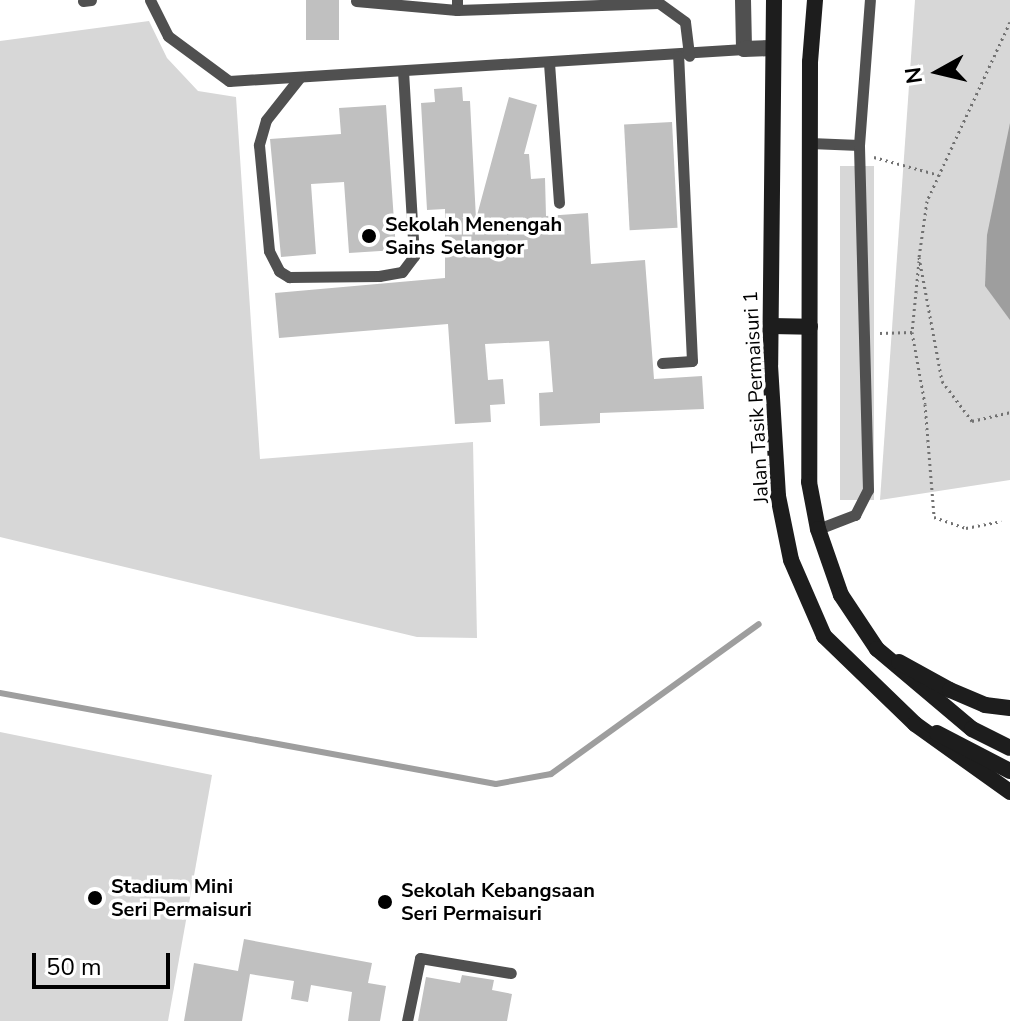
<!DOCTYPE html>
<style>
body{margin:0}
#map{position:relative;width:1010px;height:1021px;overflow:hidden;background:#fff;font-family:"Nunito Sans",sans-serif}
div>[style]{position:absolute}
.green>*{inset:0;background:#d7d7d7;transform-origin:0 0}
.water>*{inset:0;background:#9e9e9e}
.stream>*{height:6px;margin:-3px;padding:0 3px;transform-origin:3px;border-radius:3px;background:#9e9e9e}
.building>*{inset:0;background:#c0c0c0;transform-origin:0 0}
.path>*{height:3px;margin-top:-1.5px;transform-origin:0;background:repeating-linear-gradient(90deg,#727272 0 2px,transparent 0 6px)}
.service>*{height:11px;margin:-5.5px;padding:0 5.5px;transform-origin:5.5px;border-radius:5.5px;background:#505050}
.minor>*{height:16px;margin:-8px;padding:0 8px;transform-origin:8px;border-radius:8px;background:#505050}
.secondary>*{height:16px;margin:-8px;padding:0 8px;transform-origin:8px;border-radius:8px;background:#1d1d1d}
.dots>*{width:22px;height:22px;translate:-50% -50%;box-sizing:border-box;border:4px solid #fff;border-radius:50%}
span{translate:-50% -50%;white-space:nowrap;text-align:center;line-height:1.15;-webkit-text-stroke:7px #fff;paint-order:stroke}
.poi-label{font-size:20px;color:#000;font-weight:700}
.left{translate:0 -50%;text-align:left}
.street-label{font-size:20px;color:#000}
.north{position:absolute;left:898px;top:32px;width:80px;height:80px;-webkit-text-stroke:6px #fff;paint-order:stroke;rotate:262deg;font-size:22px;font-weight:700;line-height:32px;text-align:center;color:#000}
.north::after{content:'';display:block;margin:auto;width:28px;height:36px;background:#000;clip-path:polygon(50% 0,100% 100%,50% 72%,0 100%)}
.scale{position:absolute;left:32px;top:953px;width:138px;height:36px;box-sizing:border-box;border:4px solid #000;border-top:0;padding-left:10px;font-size:24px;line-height:28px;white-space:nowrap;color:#000;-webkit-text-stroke:6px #fff;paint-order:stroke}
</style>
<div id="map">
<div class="green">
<i style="clip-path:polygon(915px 0,1010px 0,1010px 480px,880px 500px)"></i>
<i style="clip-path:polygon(149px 21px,167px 58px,198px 91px,236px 97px,260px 459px,473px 442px,477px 638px,417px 637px,0 537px,0 41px)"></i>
<i style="left:840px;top:166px;width:34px;height:334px"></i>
<i style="clip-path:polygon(0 732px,212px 775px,168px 1021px,0 1021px)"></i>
</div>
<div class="water">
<i style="clip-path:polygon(1010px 123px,1010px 320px,985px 286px,987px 235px)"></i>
</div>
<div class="stream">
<i style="left:0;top:693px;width:504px;rotate:10.4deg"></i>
<i style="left:496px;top:784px;width:56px;rotate:-10.3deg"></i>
<i style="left:551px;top:774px;width:256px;rotate:-35.8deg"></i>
</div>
<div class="building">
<i style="left:306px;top:0;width:33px;height:40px"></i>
<i style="clip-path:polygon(462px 87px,463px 101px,470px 101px,476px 219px,509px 97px,537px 105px,524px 154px,529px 154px,531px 179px,545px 178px,546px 216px,588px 213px,591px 264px,645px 260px,654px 379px,702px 376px,704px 409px,600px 413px,600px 423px,540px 426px,539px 393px,553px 392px,549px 341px,485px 344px,488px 380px,503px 379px,505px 404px,490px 405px,491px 422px,455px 424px,448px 324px,279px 338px,275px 293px,445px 278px,445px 209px,427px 210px,421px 103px,435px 102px,434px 89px)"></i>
<i style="clip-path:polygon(386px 105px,396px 250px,349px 253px,344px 182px,311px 184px,316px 254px,281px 257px,270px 139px,341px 134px,339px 108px)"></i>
<i style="left:672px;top:122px;width:106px;height:48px;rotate:87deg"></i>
<i style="clip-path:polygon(244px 939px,372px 963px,368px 983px,386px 986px,380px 1021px,348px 1021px,352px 992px,311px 985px,308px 1002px,291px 999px,294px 981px,250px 974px,242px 1021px,184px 1021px,194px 963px,238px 971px)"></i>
<i style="clip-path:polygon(462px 975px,494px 980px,492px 990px,512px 994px,507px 1021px,418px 1021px,426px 977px,460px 983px)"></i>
</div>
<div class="path">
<i style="left:1010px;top:22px;width:197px;rotate:114.9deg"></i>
<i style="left:927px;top:201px;width:57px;rotate:98.1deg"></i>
<i style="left:919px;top:257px;width:126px;rotate:79.5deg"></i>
<i style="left:942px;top:381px;width:50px;rotate:53.1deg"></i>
<i style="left:972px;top:421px;width:39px;rotate:-13deg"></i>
<i style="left:874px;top:157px;width:67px;rotate:15.5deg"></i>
<i style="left:919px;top:261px;width:71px;rotate:95.6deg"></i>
<i style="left:912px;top:332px;width:73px;rotate:79.8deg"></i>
<i style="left:925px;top:404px;width:113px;rotate:85.4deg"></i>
<i style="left:934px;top:517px;width:34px;rotate:19deg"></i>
<i style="left:966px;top:528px;width:36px;rotate:-11deg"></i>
<i style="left:880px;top:333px;width:32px;rotate:-2deg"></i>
</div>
<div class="service">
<i style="left:150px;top:0;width:40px;rotate:63.4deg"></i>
<i style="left:168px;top:36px;width:76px;rotate:36.4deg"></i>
<i style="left:229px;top:81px;width:516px;rotate:-3.56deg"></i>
<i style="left:457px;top:0;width:10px;rotate:90deg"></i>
<i style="left:457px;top:10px;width:202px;rotate:-2deg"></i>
<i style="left:659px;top:3px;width:32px;rotate:36deg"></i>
<i style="left:685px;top:22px;width:34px;rotate:83deg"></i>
<i style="left:83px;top:1px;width:8px;rotate:-7deg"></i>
<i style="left:356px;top:1px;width:101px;rotate:5.1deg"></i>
<i style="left:549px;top:63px;width:140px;rotate:85.9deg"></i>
<i style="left:300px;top:77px;width:55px;rotate:128.3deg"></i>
<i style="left:266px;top:120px;width:26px;rotate:106deg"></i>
<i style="left:259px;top:145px;width:106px;rotate:84.6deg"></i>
<i style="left:269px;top:251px;width:22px;rotate:63deg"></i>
<i style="left:279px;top:271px;width:12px;rotate:31deg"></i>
<i style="left:289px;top:277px;width:90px;rotate:-0.6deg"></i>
<i style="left:379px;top:276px;width:23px;rotate:-10deg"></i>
<i style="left:402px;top:272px;width:20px;rotate:-53deg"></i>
<i style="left:414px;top:256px;width:184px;rotate:-93.4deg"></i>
<i style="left:810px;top:143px;width:49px;rotate:2.3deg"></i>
<i style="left:662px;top:363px;width:30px;rotate:-4deg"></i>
<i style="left:692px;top:361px;width:305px;rotate:-92.6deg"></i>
<i style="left:818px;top:529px;width:40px;rotate:-21deg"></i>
<i style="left:855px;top:515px;width:28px;rotate:-63deg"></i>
<i style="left:868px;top:490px;width:345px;rotate:-91.5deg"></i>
<i style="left:859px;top:145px;width:145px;rotate:-85.7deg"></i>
<i style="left:407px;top:1021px;width:64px;rotate:-78.3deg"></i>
<i style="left:420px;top:958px;width:92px;rotate:9.4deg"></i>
</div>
<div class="minor">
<i style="left:743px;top:0;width:49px;rotate:88.8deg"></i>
<i style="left:744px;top:49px;width:27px;rotate:-2deg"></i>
</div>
<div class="secondary">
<i style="left:774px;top:0;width:365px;rotate:90.6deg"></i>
<i style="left:770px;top:365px;width:131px;rotate:86.5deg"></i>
<i style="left:778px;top:496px;width:65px;rotate:78.5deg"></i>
<i style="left:791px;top:560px;width:83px;rotate:66.5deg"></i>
<i style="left:824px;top:636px;width:127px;rotate:44deg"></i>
<i style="left:915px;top:724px;width:117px;rotate:35.6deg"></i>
<i style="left:815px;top:0;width:62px;rotate:94.6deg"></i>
<i style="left:810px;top:62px;width:420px;rotate:90.1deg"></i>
<i style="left:809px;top:482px;width:48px;rotate:79.2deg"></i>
<i style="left:818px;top:529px;width:70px;rotate:70.8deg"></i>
<i style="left:841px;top:595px;width:65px;rotate:56.3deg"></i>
<i style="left:877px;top:649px;width:124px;rotate:40.1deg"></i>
<i style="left:972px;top:729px;width:42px;rotate:26.6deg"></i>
<i style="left:771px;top:326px;width:39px;rotate:1deg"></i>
<i style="left:899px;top:662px;width:58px;rotate:28.8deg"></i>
<i style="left:950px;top:690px;width:38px;rotate:23deg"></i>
<i style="left:985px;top:705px;width:25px;rotate:7deg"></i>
<i style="left:937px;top:733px;width:82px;rotate:27.5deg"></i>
</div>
<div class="dots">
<i style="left:369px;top:236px;background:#000"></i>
<i style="left:95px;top:898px;background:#000"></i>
<i style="left:385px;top:902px;background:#000"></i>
</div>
<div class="poi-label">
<span class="left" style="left:385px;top:236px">Sekolah Menengah<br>Sains Selangor</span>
<span class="left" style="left:111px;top:898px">Stadium Mini<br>Seri Permaisuri</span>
<span class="left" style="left:401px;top:902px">Sekolah Kebangsaan<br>Seri Permaisuri</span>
</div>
<div class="street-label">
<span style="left:756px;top:397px;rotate:-93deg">Jalan Tasik Permaisuri 1</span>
</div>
<div class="north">N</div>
<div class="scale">50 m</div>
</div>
